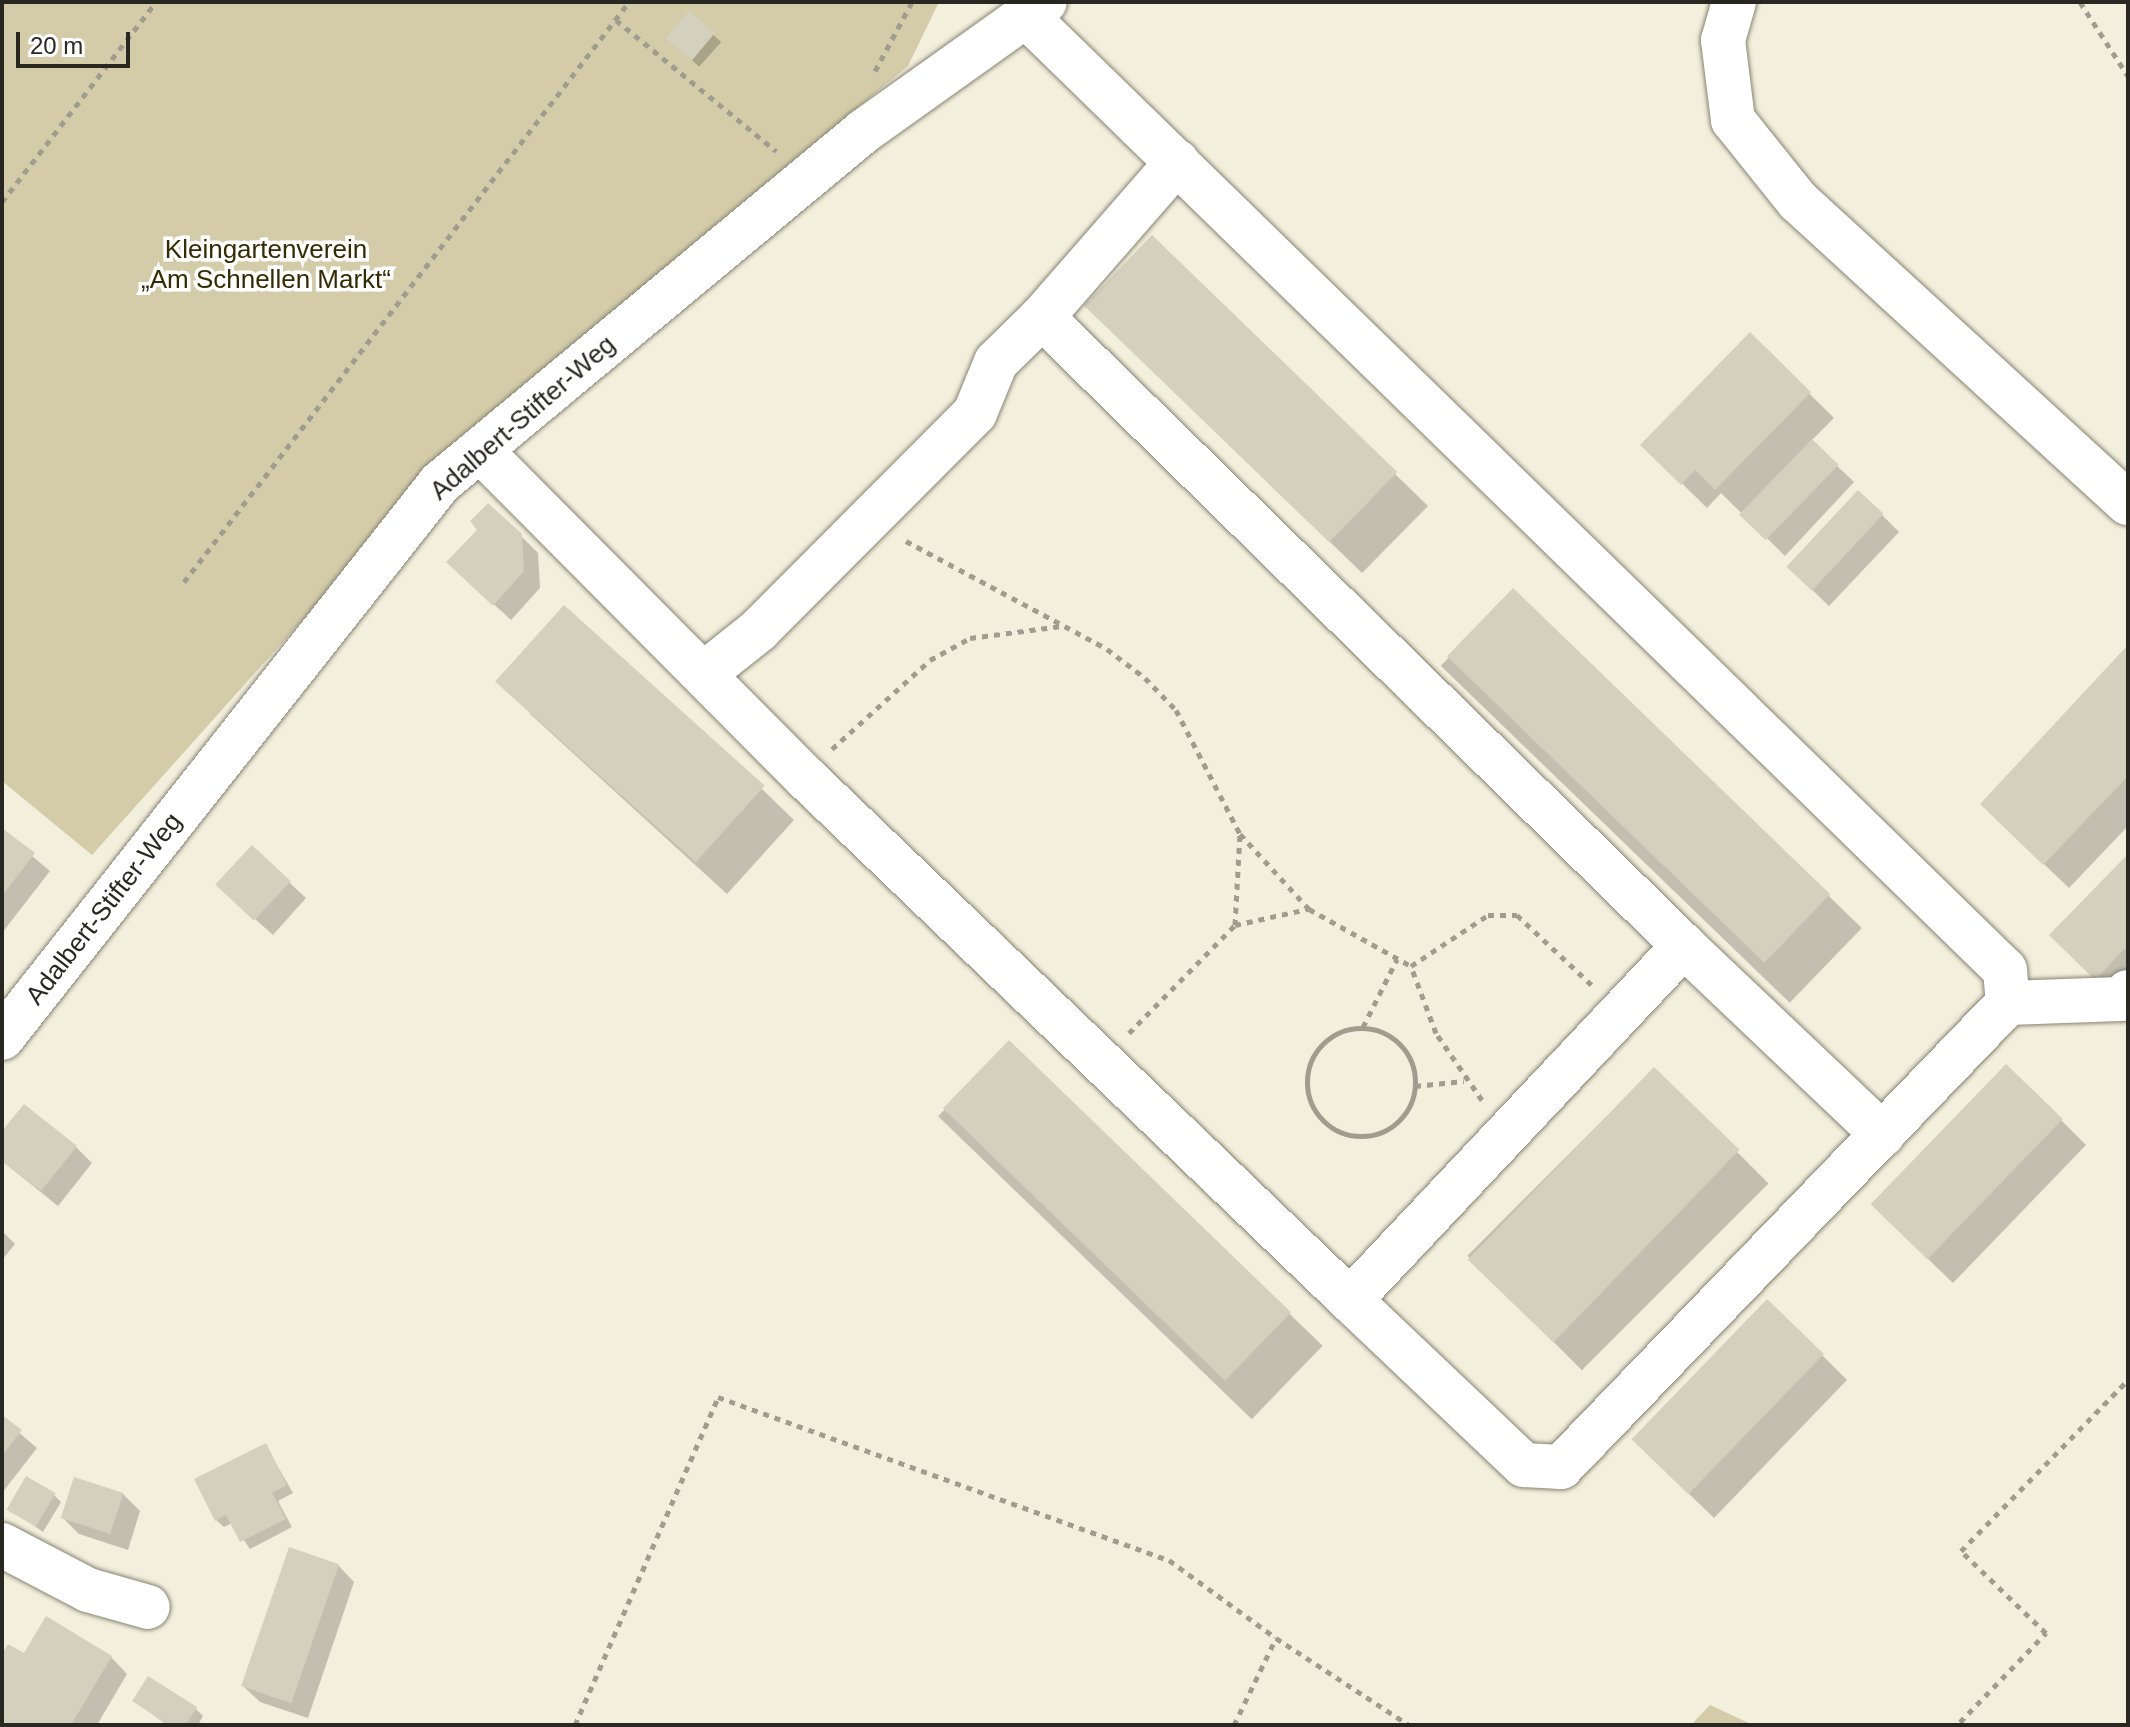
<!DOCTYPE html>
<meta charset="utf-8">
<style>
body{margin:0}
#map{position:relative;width:2130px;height:1727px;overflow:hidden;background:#f3efdd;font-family:Arial,sans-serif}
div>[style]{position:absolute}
.green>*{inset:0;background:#d4cca9}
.shadow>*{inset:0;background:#0003;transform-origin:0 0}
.building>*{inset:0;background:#d4d0be;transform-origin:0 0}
.path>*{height:5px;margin-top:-2.5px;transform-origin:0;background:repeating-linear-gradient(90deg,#a09d8f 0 6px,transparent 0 12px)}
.path>.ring{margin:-2.5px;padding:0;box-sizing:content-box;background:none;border:5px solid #a09d8f;border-radius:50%}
.roads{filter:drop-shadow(0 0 2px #878473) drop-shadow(0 0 2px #878473)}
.minor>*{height:44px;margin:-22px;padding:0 22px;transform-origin:22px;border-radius:22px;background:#fff}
span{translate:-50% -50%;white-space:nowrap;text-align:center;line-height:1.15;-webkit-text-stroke:7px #fff;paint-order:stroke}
.park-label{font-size:26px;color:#342b00}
.street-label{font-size:26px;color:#292721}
.frame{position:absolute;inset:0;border:4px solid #292721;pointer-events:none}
.scale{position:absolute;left:16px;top:32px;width:114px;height:36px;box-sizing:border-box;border:4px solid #292721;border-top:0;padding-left:10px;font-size:24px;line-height:28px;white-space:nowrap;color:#292721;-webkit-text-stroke:6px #fff;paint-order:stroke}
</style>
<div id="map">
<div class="green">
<i style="clip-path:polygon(2px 2px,939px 2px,908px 66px,698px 239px,452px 453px,92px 855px,2px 781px)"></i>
<i style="clip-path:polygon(1710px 1705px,1753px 1725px,1691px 1725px)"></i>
</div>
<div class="shadow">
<i style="left:690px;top:14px;width:42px;height:33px;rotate:42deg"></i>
<i style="clip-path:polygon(1750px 335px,1834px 418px,1811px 441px,1854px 482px,1785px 556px,1721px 493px,1707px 508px,1643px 445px)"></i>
<i style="clip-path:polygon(1119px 337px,1395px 474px,1428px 506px,1362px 573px)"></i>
<i style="clip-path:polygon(1882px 515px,1899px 532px,1829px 606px,1806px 584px)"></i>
<i style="clip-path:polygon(479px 530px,521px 536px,538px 553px,540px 588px,511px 620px,465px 578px)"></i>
<i style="left:1513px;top:591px;width:485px;height:104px;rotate:44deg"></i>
<i style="clip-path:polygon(2126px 650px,2128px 826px,2069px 888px,2007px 829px)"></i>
<i style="clip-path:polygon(529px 713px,761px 788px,794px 820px,727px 894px)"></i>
<i style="clip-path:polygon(2px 831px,50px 871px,2px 933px)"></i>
<i style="clip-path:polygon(252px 848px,306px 898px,273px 935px,235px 901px)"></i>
<i style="clip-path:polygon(2128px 857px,2128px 996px,2121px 1003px,2052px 935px)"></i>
<i style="left:1009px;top:1043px;width:436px;height:102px;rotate:44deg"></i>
<i style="left:1654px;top:1069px;width:162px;height:264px;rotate:45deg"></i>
<i style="clip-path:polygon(2061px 1120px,2086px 1145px,1953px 1283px,1896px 1228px)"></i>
<i style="clip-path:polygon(2px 1134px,76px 1147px,92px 1163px,58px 1206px,2px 1161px)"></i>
<i style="clip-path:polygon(2px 1231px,15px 1244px,2px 1260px)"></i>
<i style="clip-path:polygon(1822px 1355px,1847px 1380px,1714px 1518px,1657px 1463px)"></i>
<i style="clip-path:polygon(2px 1418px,37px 1448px,2px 1493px)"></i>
<i style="clip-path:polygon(266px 1446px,293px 1493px,278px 1501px,292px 1527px,250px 1549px,232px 1523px,224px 1527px,216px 1520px)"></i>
<i style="clip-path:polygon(123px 1494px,140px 1511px,128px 1550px,79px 1534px,63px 1518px)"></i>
<i style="clip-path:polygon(54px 1495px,61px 1502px,43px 1532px,9px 1509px)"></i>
<i style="clip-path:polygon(338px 1565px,354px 1582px,308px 1718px,260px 1702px,243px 1686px)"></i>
<i style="clip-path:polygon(111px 1657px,127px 1674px,97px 1725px,2px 1725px,2px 1658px)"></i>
<i style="clip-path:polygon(134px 1701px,195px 1708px,203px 1716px,198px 1725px,167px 1725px)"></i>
</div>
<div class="building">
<i style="left:689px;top:11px;width:34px;height:36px;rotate:40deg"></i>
<i style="left:1152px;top:235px;width:341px;height:98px;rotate:44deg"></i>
<i style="clip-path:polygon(1750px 332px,1811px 392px,1715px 490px,1695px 470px,1681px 485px,1640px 445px)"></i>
<i style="left:1812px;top:439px;width:37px;height:105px;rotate:44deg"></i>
<i style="left:1858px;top:490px;width:35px;height:105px;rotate:43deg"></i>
<i style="clip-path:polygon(488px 503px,522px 534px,524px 571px,493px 606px,446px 562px,477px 530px,470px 521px)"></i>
<i style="left:1513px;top:588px;width:441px;height:95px;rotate:44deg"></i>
<i style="left:564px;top:605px;width:270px;height:103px;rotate:42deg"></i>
<i style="clip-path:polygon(2126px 647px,2128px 776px,2043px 865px,1980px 804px)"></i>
<i style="clip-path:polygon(2px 828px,35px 853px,2px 896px)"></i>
<i style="left:252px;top:845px;width:53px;height:54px;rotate:43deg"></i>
<i style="clip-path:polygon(2128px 854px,2128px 945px,2095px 980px,2049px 935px)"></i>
<i style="left:1009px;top:1040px;width:392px;height:95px;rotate:44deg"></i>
<i style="left:2006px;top:1064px;width:79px;height:195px;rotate:44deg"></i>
<i style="left:1654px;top:1067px;width:119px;height:268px;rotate:44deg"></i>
<i style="clip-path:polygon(24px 1104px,77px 1146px,41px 1191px,2px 1161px,2px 1131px)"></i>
<i style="left:1767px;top:1299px;width:79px;height:195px;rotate:44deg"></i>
<i style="clip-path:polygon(2px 1415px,22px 1430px,2px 1456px)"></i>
<i style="clip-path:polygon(266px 1443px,287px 1485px,272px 1493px,286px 1519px,240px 1542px,226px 1515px,215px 1521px,194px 1479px)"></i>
<i style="left:26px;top:1476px;width:34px;height:39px;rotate:30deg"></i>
<i style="left:74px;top:1477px;width:52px;height:43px;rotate:18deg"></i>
<i style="left:289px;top:1547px;width:53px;height:147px;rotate:19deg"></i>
<i style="clip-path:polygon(46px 1616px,112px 1656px,71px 1725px,2px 1725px,2px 1654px,8px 1644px,24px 1653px)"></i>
<i style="clip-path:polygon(148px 1676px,197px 1707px,186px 1725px,169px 1725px,132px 1701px)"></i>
</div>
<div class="path">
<i style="left:2080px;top:2px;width:88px;rotate:57deg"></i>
<i style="left:616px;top:20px;width:207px;rotate:39.3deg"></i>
<i style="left:875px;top:71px;width:78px;rotate:-61.8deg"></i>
<i style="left:2px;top:202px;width:252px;rotate:-52.4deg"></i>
<i style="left:906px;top:541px;width:228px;rotate:28.2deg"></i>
<i style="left:1107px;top:649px;width:48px;rotate:37.3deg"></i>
<i style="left:1145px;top:678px;width:45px;rotate:45.9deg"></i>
<i style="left:1176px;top:710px;width:140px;rotate:62.7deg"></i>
<i style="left:1240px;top:834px;width:102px;rotate:47.4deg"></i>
<i style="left:1309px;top:909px;width:117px;rotate:29.2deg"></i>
<i style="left:184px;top:582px;width:731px;rotate:-52.5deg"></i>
<i style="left:832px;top:749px;width:132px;rotate:-42.2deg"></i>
<i style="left:930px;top:660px;width:46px;rotate:-28.8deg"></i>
<i style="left:970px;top:638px;width:92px;rotate:-7.5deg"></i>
<i style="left:1235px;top:925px;width:91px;rotate:-86.9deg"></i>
<i style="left:1363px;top:1027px;width:76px;rotate:-63.4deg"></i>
<i class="ring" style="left:1307px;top:1028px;width:103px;height:103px"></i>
<i style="left:1129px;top:1033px;width:151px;rotate:-45.5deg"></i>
<i style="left:1235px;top:925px;width:75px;rotate:-12.4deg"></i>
<i style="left:1415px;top:1086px;width:49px;rotate:-5.8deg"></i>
<i style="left:1482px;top:1100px;width:81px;rotate:-124.5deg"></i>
<i style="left:1436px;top:1033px;width:72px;rotate:-110.5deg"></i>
<i style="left:1411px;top:966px;width:92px;rotate:-33.5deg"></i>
<i style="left:1488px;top:915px;width:29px"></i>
<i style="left:1517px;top:915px;width:104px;rotate:43.1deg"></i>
<i style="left:575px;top:1725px;width:358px;rotate:-66.4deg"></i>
<i style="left:718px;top:1397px;width:480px;rotate:19.9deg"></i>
<i style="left:1169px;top:1560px;width:132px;rotate:36.1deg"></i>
<i style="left:1234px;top:1725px;width:97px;rotate:-64.2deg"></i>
<i style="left:1276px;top:1638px;width:159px;rotate:33.2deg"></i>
<i style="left:1963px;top:1725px;width:4px;rotate:-135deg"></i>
<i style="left:1960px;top:1722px;width:124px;rotate:-46deg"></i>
<i style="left:2046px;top:1633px;width:118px;rotate:-136deg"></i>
<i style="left:1961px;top:1551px;width:239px;rotate:-45.7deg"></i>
</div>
<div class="roads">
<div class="minor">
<i style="left:1734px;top:2px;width:40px;rotate:106deg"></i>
<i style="left:1723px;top:40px;width:81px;rotate:82.9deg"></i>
<i style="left:1733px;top:120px;width:104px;rotate:51.3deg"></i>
<i style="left:1798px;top:201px;width:447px;rotate:42.5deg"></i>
<i style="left:1025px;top:15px;width:1368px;rotate:44.26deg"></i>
<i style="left:2005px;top:970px;width:33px;rotate:85deg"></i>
<i style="left:1042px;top:317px;width:206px;rotate:-48.9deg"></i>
<i style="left:480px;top:450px;width:464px;rotate:45.2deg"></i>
<i style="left:807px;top:779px;width:753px;rotate:43.82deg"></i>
<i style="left:1350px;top:1300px;width:487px;rotate:-46.7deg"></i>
<i style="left:1684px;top:946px;width:899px;rotate:-135.59deg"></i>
<i style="left:1042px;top:317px;width:64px;rotate:135.6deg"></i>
<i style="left:996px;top:362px;width:55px;rotate:112.4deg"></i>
<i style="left:975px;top:413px;width:306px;rotate:134.9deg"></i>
<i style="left:759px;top:630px;width:69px;rotate:141.5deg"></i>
<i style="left:1684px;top:946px;width:274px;rotate:43.5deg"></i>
<i style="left:2px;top:1038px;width:707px;rotate:-51.72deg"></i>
<i style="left:440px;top:483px;width:551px;rotate:-39.7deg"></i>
<i style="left:864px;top:131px;width:222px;rotate:-35.5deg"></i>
<i style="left:1350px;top:1300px;width:240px;rotate:43.5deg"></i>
<i style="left:1524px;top:1465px;width:37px;rotate:3deg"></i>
<i style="left:1561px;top:1467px;width:644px;rotate:-46.07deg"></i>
<i style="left:2008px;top:1003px;width:113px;rotate:-2deg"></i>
<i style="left:2121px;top:999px;width:10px;rotate:-45deg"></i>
<i style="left:2px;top:1545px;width:97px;rotate:27.6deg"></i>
<i style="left:88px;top:1590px;width:62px;rotate:15.8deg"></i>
</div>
</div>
<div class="park-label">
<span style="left:266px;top:265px">Kleingartenverein<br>„Am Schnellen Markt“</span>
</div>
<div class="street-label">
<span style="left:523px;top:418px;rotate:-41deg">Adalbert-Stifter-Weg</span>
<span style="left:104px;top:909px;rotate:-52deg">Adalbert-Stifter-Weg</span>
</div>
<div class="frame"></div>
<div class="scale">20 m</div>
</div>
